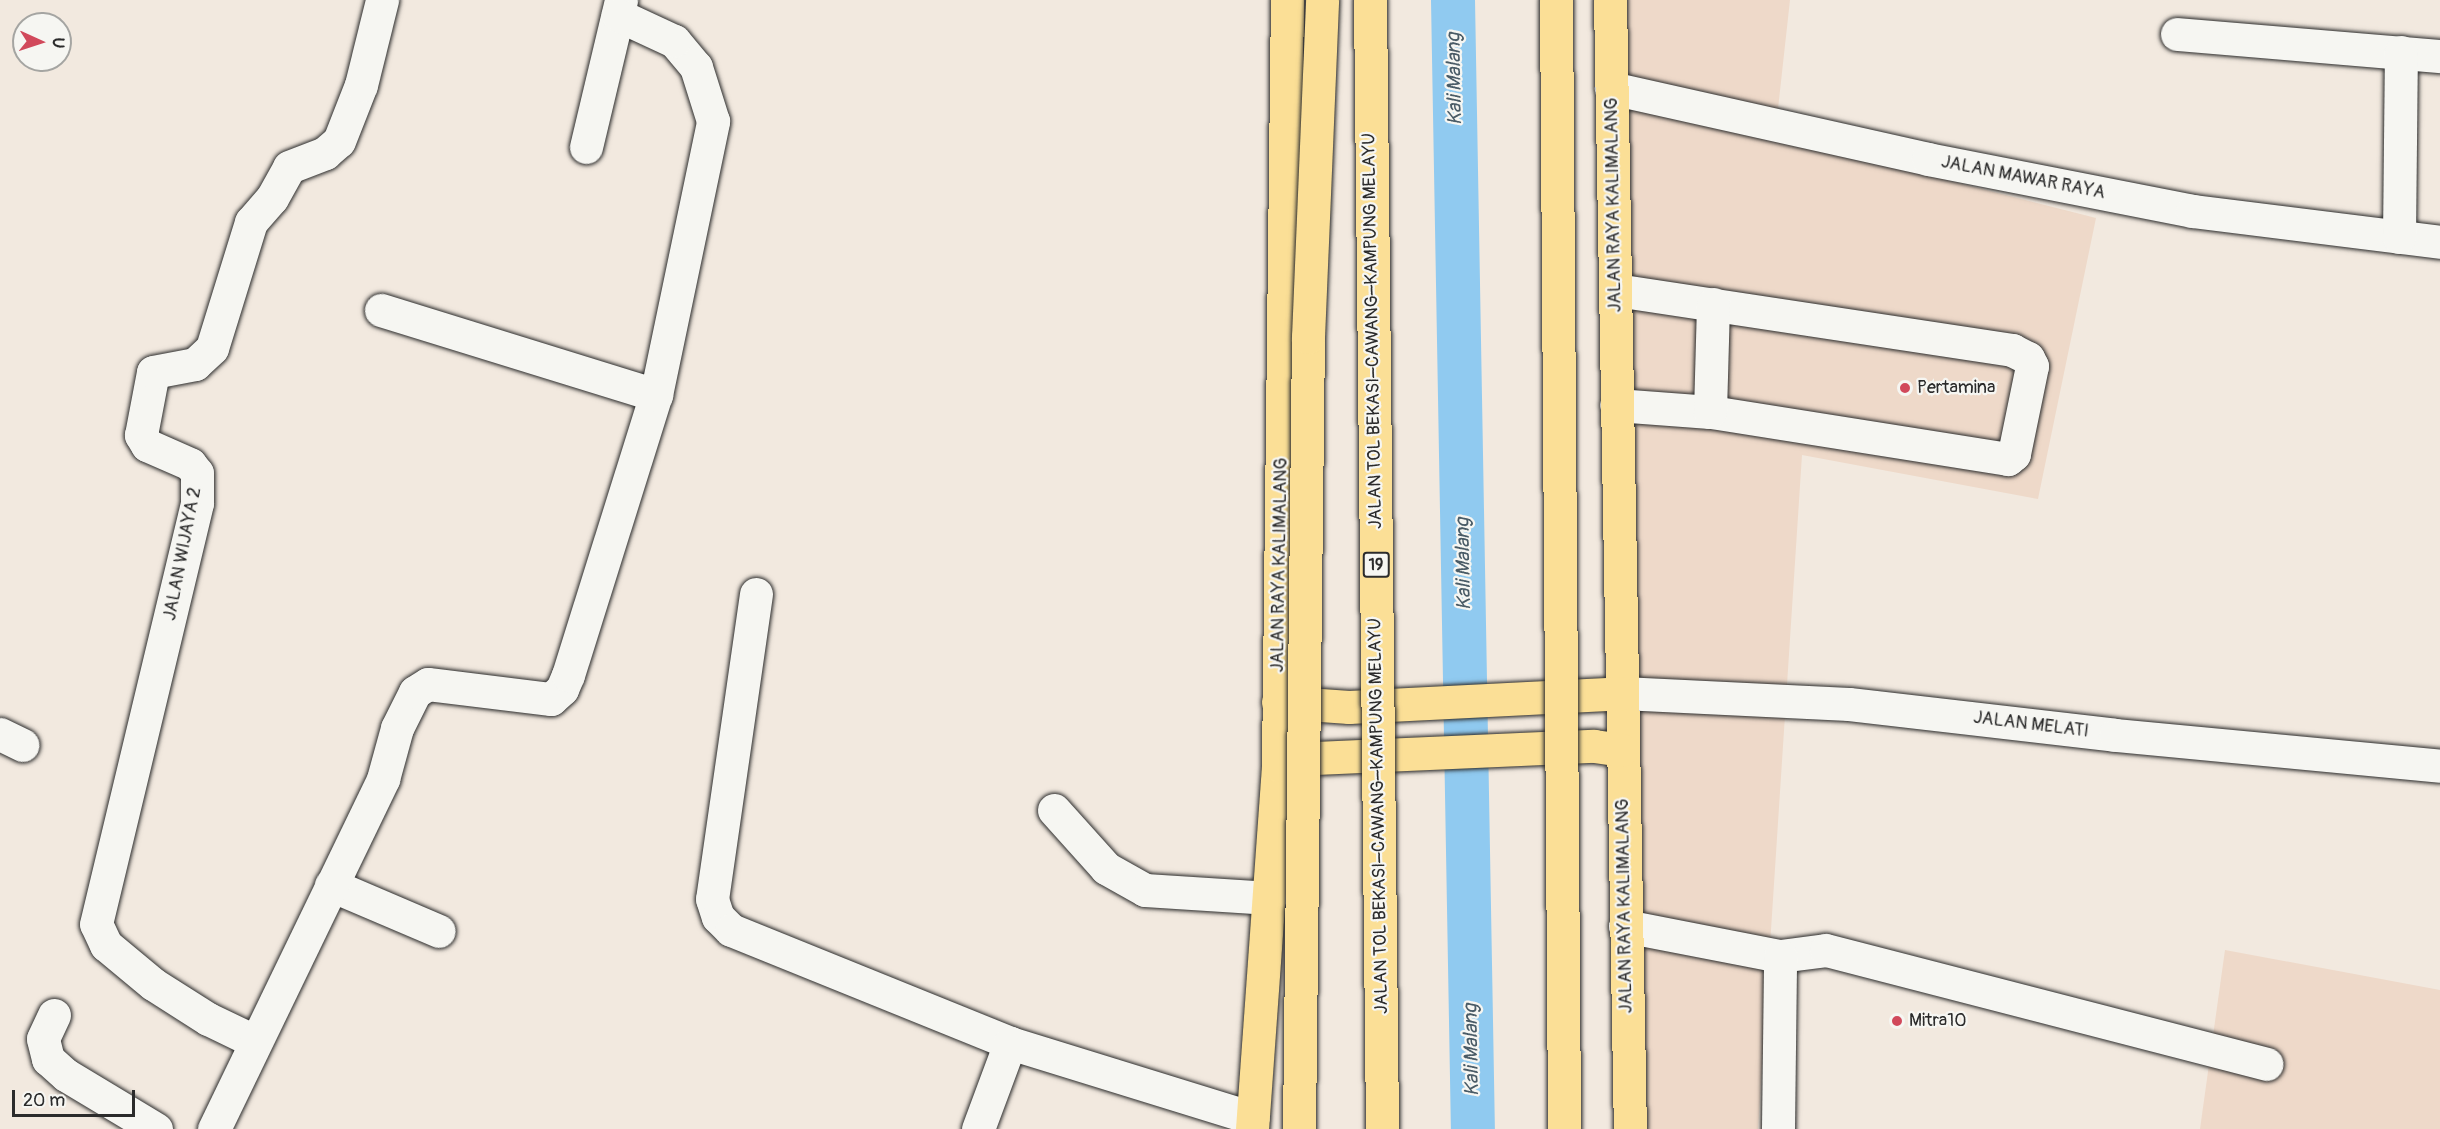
<!DOCTYPE html>
<meta charset="utf-8">
<style>
body{margin:0}
#map{position:relative;width:2440px;height:1129px;overflow:hidden;background:#f2e9df;font-family:Pangolin,sans-serif}
div>[style]{position:absolute}
.built>*{inset:0;background:#eed9c9}
.canal>*{height:44px;margin:-22px;padding:0 22px;transform-origin:22px;border-radius:22px;background:#90caf0}
.roads{filter:drop-shadow(0 0 2px #2b2b2b) drop-shadow(0 0 2px #2b2b2b)}
.minor>*{height:33px;margin:-16.5px;padding:0 16.5px;transform-origin:16.5px;border-radius:16.5px;background:#f6f6f2}
.major>*{height:33px;margin:-16.5px;padding:0 16.5px;transform-origin:16.5px;border-radius:16.5px;background:#fbdf96}
.bridges{filter:drop-shadow(0 0 2px #2b2b2b) drop-shadow(0 0 2px #2b2b2b)}
.highway-bridge>*{height:33px;margin:-16.5px;padding:0 16.5px;transform-origin:16.5px;border-radius:16.5px;background:#fbdf96}
.dots>*{width:16px;height:16px;translate:-50% -50%;box-sizing:border-box;border:3px solid #f6f6f2;border-radius:50%}
span{translate:-50% -50%;white-space:nowrap;text-align:center;line-height:1.15;-webkit-text-stroke:4.5px #f6f6f2;paint-order:stroke}
.shield-label span{padding:2px 4px;background:#f6f6f2;border:2px solid;border-radius:4px;-webkit-text-stroke-width:0}
.shield-label{font-size:16px;color:#2b2b2b;font-weight:700}
.street-label{font-size:18px;color:#2b2b2b}
.poi-label{font-size:18px;color:#2b2b2b}
.left{translate:0 -50%;text-align:left}
.water-label{font-size:20px;color:#495b66;font-style:italic}
.north{position:absolute;left:12px;top:12px;width:60px;height:60px;box-sizing:border-box;background:#f6f6f2;border:2px solid #a5a5a2;border-radius:50%;rotate:93deg;font-size:16px;font-weight:700;line-height:24px;text-align:center;color:#2b2b2b}
.north::after{content:'';display:block;margin:auto;width:21px;height:27px;background:#d1495b;clip-path:polygon(50% 0,100% 100%,50% 72%,0 100%)}
.scale{position:absolute;left:12px;top:1090px;width:123px;height:27px;box-sizing:border-box;border:3px solid #2b2b2b;border-top:0;padding-left:8px;font-size:18px;line-height:21px;white-space:nowrap;color:#2b2b2b;-webkit-text-stroke:4px #f6f6f2;paint-order:stroke}
</style>
<div id="map">
<div class="built">
<i style="clip-path:polygon(1610px 0,1790px 0,1775px 136px,2096px 218px,2038px 499px,1802px 455px,1758px 1129px,1630px 1129px)"></i>
<i style="clip-path:polygon(2225px 950px,2440px 990px,2440px 1129px,2200px 1129px)"></i>
</div>
<div class="canal">
<i style="left:1453px;top:0;width:1129px;rotate:88.99deg"></i>
</div>
<div class="roads">
<div class="minor">
<i style="left:2177px;top:34px;width:264px;rotate:4.8deg"></i>
<i style="left:1611px;top:88px;width:325px;rotate:12.6deg"></i>
<i style="left:1928px;top:159px;width:269px;rotate:11.1deg"></i>
<i style="left:2192px;top:211px;width:250px;rotate:7.1deg"></i>
<i style="left:586px;top:147px;width:151px;rotate:-76.6deg"></i>
<i style="left:2399px;top:237px;width:185px;rotate:-89.4deg"></i>
<i style="left:1616px;top:290px;width:401px;rotate:8.6deg"></i>
<i style="left:2012px;top:350px;width:18px;rotate:27deg"></i>
<i style="left:2028px;top:358px;width:9px;rotate:63deg"></i>
<i style="left:2032px;top:366px;width:90px;rotate:101.6deg"></i>
<i style="left:2014px;top:454px;width:8px;rotate:140deg"></i>
<i style="left:2008px;top:459px;width:302px;rotate:-171deg"></i>
<i style="left:1710px;top:412px;width:94px;rotate:-175.7deg"></i>
<i style="left:381px;top:310px;width:288px;rotate:17.2deg"></i>
<i style="left:1710px;top:412px;width:108px;rotate:-88.4deg"></i>
<i style="left:756px;top:594px;width:308px;rotate:98.2deg"></i>
<i style="left:712px;top:899px;width:19px;rotate:72deg"></i>
<i style="left:718px;top:917px;width:18px;rotate:45deg"></i>
<i style="left:731px;top:930px;width:301px;rotate:22deg"></i>
<i style="left:1010px;top:1043px;width:254px;rotate:17.2deg"></i>
<i style="left:1622px;top:693px;width:227px;rotate:2.8deg"></i>
<i style="left:1849px;top:704px;width:268px;rotate:6.6deg"></i>
<i style="left:2115px;top:735px;width:326px;rotate:5.4deg"></i>
<i style="left:0;top:734px;width:25px;rotate:26deg"></i>
<i style="left:1054px;top:810px;width:78px;rotate:48.1deg"></i>
<i style="left:1106px;top:868px;width:45px;rotate:29.4deg"></i>
<i style="left:1145px;top:890px;width:125px;rotate:3.7deg"></i>
<i style="left:331px;top:885px;width:117px;rotate:23.1deg"></i>
<i style="left:1625px;top:926px;width:158px;rotate:11deg"></i>
<i style="left:1780px;top:956px;width:46px;rotate:-7.4deg"></i>
<i style="left:1826px;top:950px;width:455px;rotate:14.5deg"></i>
<i style="left:54px;top:1015px;width:26px;rotate:115deg"></i>
<i style="left:43px;top:1039px;width:21px;rotate:76deg"></i>
<i style="left:48px;top:1059px;width:24px;rotate:42deg"></i>
<i style="left:66px;top:1075px;width:105px;rotate:31deg"></i>
<i style="left:254px;top:1041px;width:51px;rotate:-154.4deg"></i>
<i style="left:208px;top:1019px;width:65px;rotate:-147.5deg"></i>
<i style="left:153px;top:984px;width:61px;rotate:-140.3deg"></i>
<i style="left:106px;top:945px;width:23px;rotate:-115deg"></i>
<i style="left:96px;top:924px;width:433px;rotate:-76.5deg"></i>
<i style="left:197px;top:503px;width:30px;rotate:-90deg"></i>
<i style="left:197px;top:473px;width:11px;rotate:-128deg"></i>
<i style="left:190px;top:464px;width:47px;rotate:-156.2deg"></i>
<i style="left:147px;top:445px;width:12px;rotate:-121deg"></i>
<i style="left:141px;top:435px;width:64px;rotate:-79.2deg"></i>
<i style="left:153px;top:372px;width:43px;rotate:-10.8deg"></i>
<i style="left:195px;top:364px;width:23px;rotate:-43deg"></i>
<i style="left:212px;top:348px;width:132px;rotate:-72.8deg"></i>
<i style="left:251px;top:222px;width:32px;rotate:-49deg"></i>
<i style="left:272px;top:198px;width:35px;rotate:-61deg"></i>
<i style="left:289px;top:167px;width:39px;rotate:-21deg"></i>
<i style="left:325px;top:153px;width:18px;rotate:-41deg"></i>
<i style="left:339px;top:141px;width:60px;rotate:-68.6deg"></i>
<i style="left:361px;top:85px;width:88px;rotate:-76.1deg"></i>
<i style="left:214px;top:1129px;width:389px;rotate:-64.2deg"></i>
<i style="left:383px;top:779px;width:53px;rotate:-74.6deg"></i>
<i style="left:397px;top:728px;width:40px;rotate:-63.4deg"></i>
<i style="left:415px;top:692px;width:15px;rotate:-32deg"></i>
<i style="left:428px;top:684px;width:124px;rotate:7deg"></i>
<i style="left:551px;top:699px;width:15px;rotate:-42deg"></i>
<i style="left:562px;top:689px;width:15px;rotate:-67deg"></i>
<i style="left:568px;top:675px;width:294px;rotate:-72.6deg"></i>
<i style="left:656px;top:395px;width:280px;rotate:-78.2deg"></i>
<i style="left:713px;top:121px;width:57px;rotate:-107.5deg"></i>
<i style="left:696px;top:67px;width:34px;rotate:-130deg"></i>
<i style="left:674px;top:41px;width:62px;rotate:-155.1deg"></i>
<i style="left:978px;top:1129px;width:92px;rotate:-69.6deg"></i>
<i style="left:1778px;top:1129px;width:173px;rotate:-89.3deg"></i>
</div>
<div class="major">
<i style="left:1610px;top:0;width:1129px;rotate:88.99deg"></i>
<i style="left:1278px;top:702px;width:71px;rotate:4deg"></i>
<i style="left:1349px;top:707px;width:273px;rotate:-2.9deg"></i>
<i style="left:1278px;top:765px;width:38px;rotate:-11deg"></i>
<i style="left:1315px;top:758px;width:279px;rotate:-2.5deg"></i>
<i style="left:1594px;top:746px;width:28px;rotate:8deg"></i>
<i style="left:1252px;top:1129px;width:365px;rotate:-85.9deg"></i>
<i style="left:1278px;top:765px;width:765px;rotate:-89.33deg"></i>
</div>
</div>
<div class="bridges">
<div class="highway-bridge">
<i style="left:1370px;top:0;width:1129px;rotate:89.39deg"></i>
<i style="left:1556px;top:0;width:1129px;rotate:89.59deg"></i>
<i style="left:1299px;top:1129px;width:792px;rotate:-89.35deg"></i>
<i style="left:1308px;top:337px;width:337px;rotate:-87.6deg"></i>
</div>
</div>
<div class="dots">
<i style="left:1905px;top:388px;background:#d1495b"></i>
<i style="left:1897px;top:1021px;background:#d1495b"></i>
</div>
<div class="shield-label">
<span style="left:1376px;top:565px">19</span>
</div>
<div class="street-label">
<span style="left:2023px;top:178px;rotate:11deg">JALAN MAWAR RAYA</span>
<span style="left:1614px;top:205px;rotate:-91deg">JALAN RAYA KALIMALANG</span>
<span style="left:1373px;top:331px;rotate:-91deg">JALAN TOL BEKASI–CAWANG–KAMPUNG MELAYU</span>
<span style="left:183px;top:554px;rotate:-79deg">JALAN WIJAYA 2</span>
<span style="left:1280px;top:565px;rotate:-89deg">JALAN RAYA KALIMALANG</span>
<span style="left:2031px;top:725px;rotate:7deg">JALAN MELATI</span>
<span style="left:1379px;top:816px;rotate:-91deg">JALAN TOL BEKASI–CAWANG–KAMPUNG MELAYU</span>
<span style="left:1625px;top:906px;rotate:-91deg">JALAN RAYA KALIMALANG</span>
</div>
<div class="poi-label">
<span class="left" style="left:1917px;top:388px">Pertamina</span>
<span class="left" style="left:1909px;top:1021px">Mitra10</span>
</div>
<div class="water-label">
<span style="left:1454px;top:79px;rotate:-91deg">Kali Malang</span>
<span style="left:1463px;top:564px;rotate:-91deg">Kali Malang</span>
<span style="left:1471px;top:1050px;rotate:-91deg">Kali Malang</span>
</div>
<div class="north">U</div>
<div class="scale">20 m</div>
</div>
